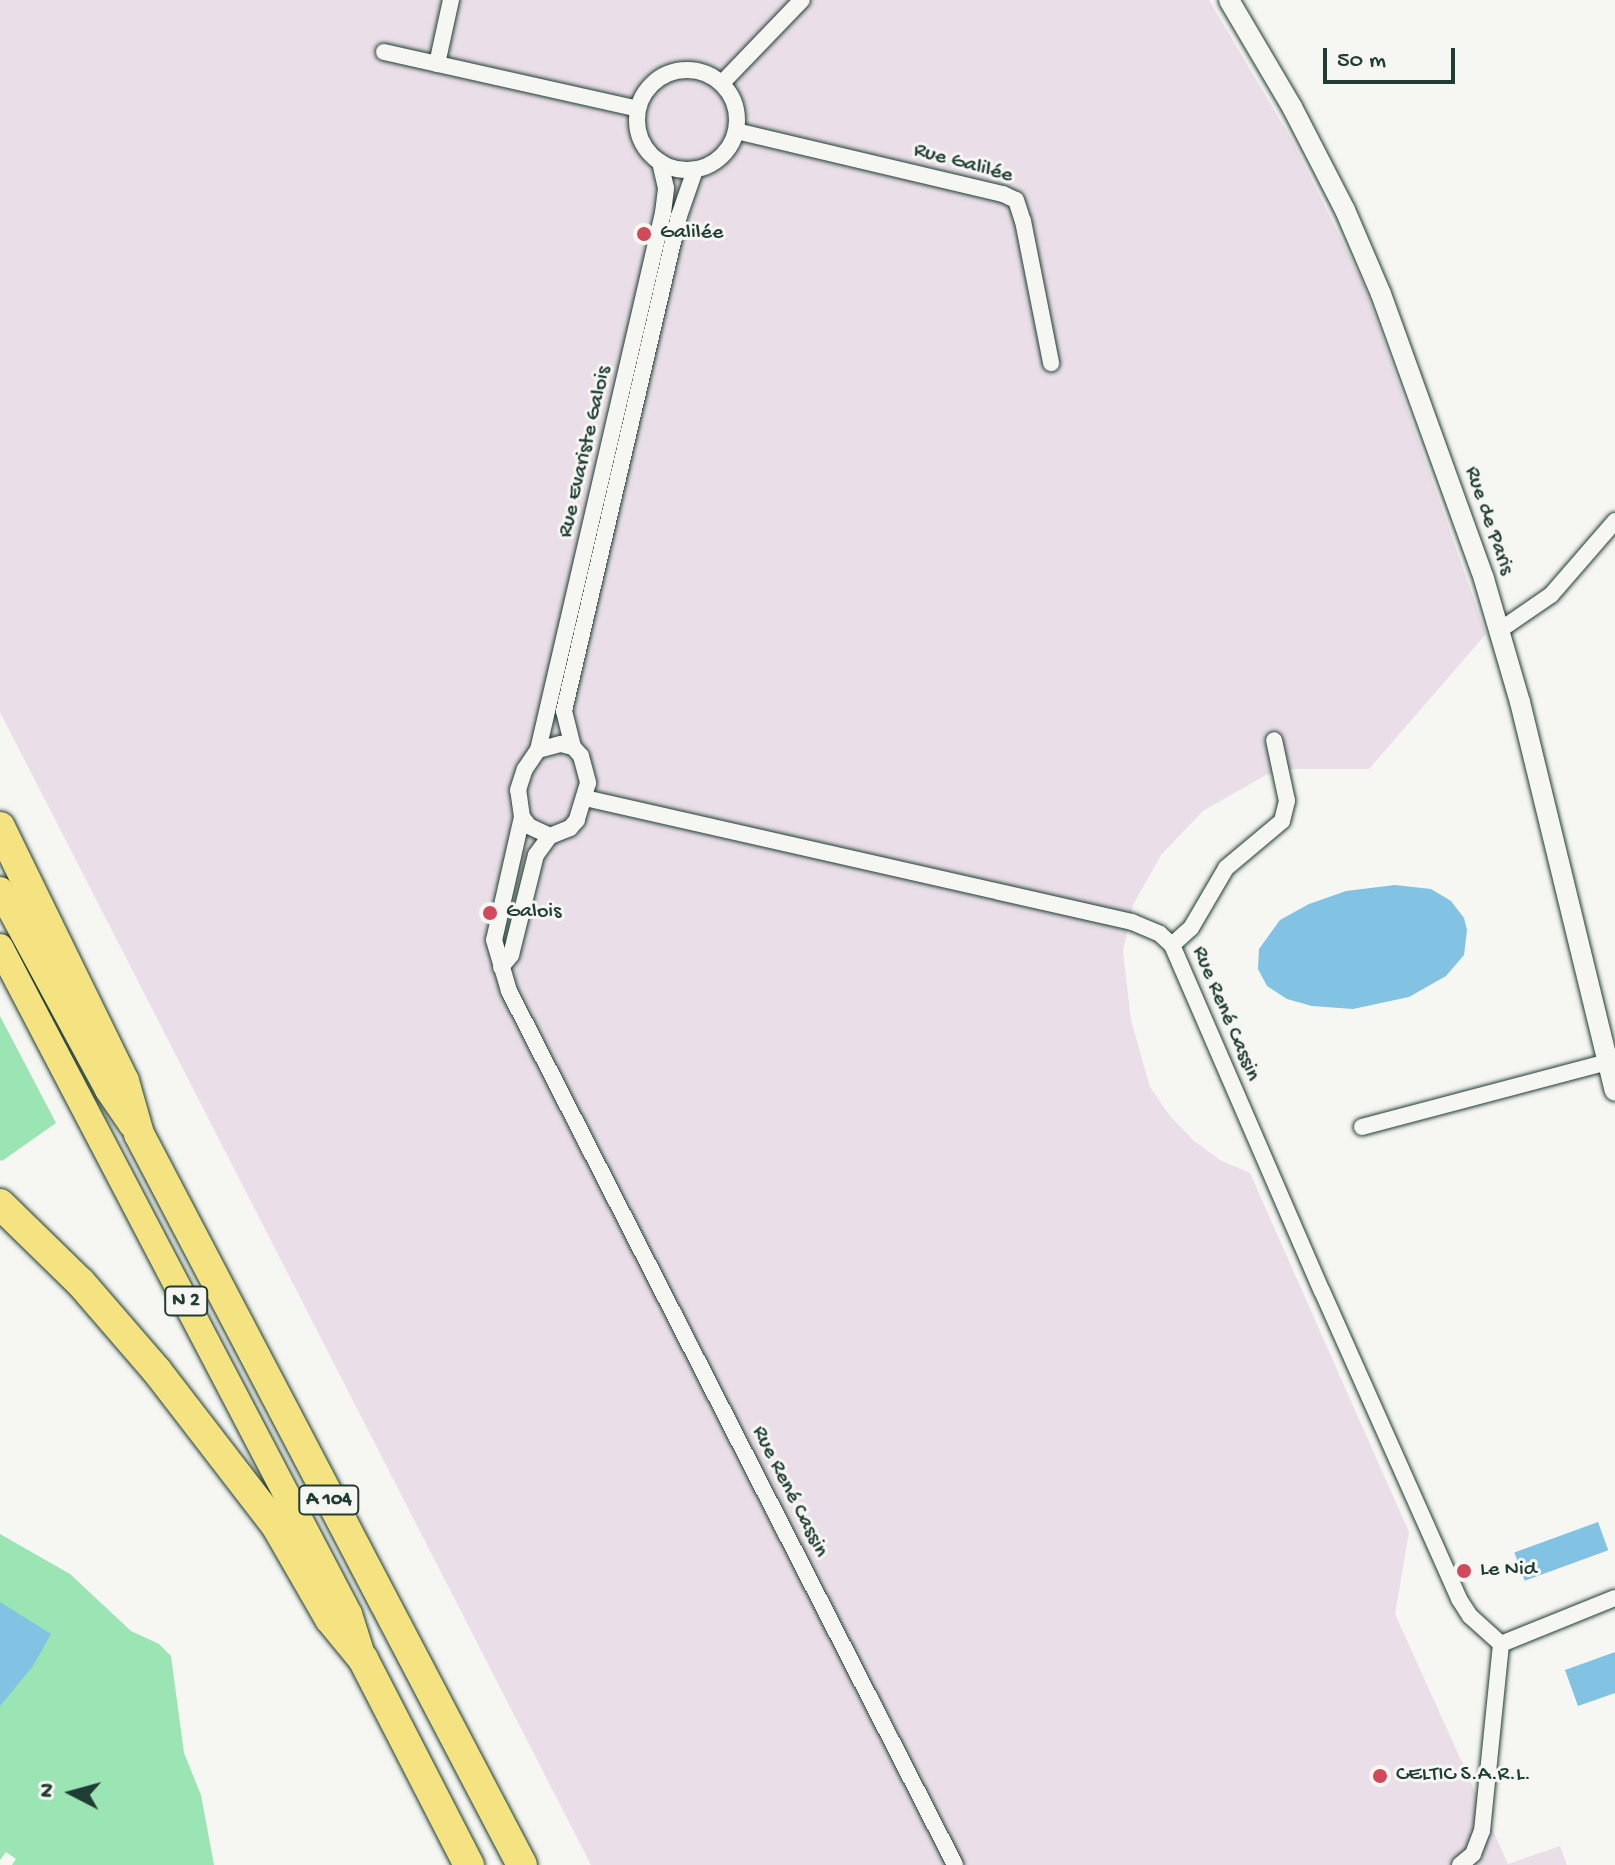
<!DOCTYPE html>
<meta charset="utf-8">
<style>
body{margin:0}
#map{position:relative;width:1615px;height:1865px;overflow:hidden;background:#f6f6f2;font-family:"Gochi Hand",sans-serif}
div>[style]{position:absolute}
.built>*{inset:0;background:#eadfe8}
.green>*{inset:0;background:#9be4b3}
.water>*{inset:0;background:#82c2e3;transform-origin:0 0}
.roads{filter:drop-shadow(0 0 2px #1f3d34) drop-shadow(0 0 2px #1f3d34)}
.minor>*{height:16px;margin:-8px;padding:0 8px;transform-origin:8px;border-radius:8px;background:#f6f6f2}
.minor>.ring{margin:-8px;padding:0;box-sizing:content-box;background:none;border:16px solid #f6f6f2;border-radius:50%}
.tertiary>*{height:20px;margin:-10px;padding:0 10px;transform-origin:10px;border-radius:10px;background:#f6f6f2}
.trunk>*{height:26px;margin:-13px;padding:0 13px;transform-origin:13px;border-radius:13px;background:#f5e381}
.motorway>*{height:30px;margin:-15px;padding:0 15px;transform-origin:15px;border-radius:15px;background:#f5e381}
.dots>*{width:22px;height:22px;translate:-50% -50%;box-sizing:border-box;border:4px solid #f6f6f2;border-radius:50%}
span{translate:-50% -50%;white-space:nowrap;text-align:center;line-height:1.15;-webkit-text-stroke:6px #f6f6f2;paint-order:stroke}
.shield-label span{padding:2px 6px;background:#f6f6f2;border:2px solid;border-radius:6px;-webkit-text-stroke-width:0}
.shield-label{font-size:20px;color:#1f3d34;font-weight:700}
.street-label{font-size:22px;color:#1f3d34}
.poi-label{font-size:22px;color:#1f3d34}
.left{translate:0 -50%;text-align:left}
.north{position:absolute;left:32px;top:1753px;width:80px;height:80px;-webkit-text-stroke:6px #f6f6f2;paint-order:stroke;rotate:276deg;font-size:22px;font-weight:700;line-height:32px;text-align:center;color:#1f3d34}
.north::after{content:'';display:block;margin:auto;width:28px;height:36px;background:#1f3d34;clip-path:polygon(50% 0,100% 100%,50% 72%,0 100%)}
.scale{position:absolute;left:1323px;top:48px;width:132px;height:36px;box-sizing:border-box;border:4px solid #1f3d34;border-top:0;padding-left:10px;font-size:24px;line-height:28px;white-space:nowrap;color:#1f3d34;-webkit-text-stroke:6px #f6f6f2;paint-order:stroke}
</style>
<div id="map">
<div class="built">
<i style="clip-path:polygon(0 0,1209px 0,1292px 140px,1364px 285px,1486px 634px,1369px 769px,1292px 769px,1266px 775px,1203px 811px,1161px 855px,1133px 905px,1123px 951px,1131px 1020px,1150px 1087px,1170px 1116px,1194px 1141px,1220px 1160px,1250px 1173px,1409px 1532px,1395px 1614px,1508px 1864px,1560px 1846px,1567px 1865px,591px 1865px,0 712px)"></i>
</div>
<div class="green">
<i style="clip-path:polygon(0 1016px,56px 1123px,2px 1161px,0 1160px)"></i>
<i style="clip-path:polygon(0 1534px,70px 1574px,131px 1631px,159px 1644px,171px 1656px,184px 1753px,201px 1795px,214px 1865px,12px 1865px,16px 1859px,6px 1852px,0 1860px)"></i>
</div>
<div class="water">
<i style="clip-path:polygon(1395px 885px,1431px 889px,1451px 901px,1464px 918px,1467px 930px,1464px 955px,1446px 976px,1409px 997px,1353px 1009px,1312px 1006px,1287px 999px,1267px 986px,1258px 969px,1259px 949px,1280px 920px,1309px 904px,1346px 891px)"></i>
<i style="left:1598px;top:1522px;width:30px;height:89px;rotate:70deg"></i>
<i style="clip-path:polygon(0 1602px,51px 1634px,33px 1666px,0 1706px)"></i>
<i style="clip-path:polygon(1615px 1652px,1615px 1693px,1578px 1706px,1565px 1670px)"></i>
</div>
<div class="roads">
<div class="minor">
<i style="left:384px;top:52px;width:260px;rotate:12.6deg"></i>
<i style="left:437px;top:64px;width:66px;rotate:-77.7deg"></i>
<i class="ring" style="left:637px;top:70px;width:84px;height:84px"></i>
<i style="left:722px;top:83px;width:115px;rotate:-46.1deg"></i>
<i style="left:736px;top:131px;width:274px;rotate:13.3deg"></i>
<i style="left:1003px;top:194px;width:14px;rotate:25deg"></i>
<i style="left:1016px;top:200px;width:22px;rotate:72deg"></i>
<i style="left:1023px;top:221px;width:145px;rotate:78.8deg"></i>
<i style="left:1500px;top:630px;width:62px;rotate:-34.5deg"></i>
<i style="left:1551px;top:595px;width:98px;rotate:-49.1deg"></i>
<i style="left:561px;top:744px;width:12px;rotate:14deg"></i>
<i style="left:573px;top:747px;width:12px;rotate:48deg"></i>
<i style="left:581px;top:756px;width:28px;rotate:75deg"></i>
<i style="left:588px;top:783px;width:39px;rotate:107deg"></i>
<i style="left:577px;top:820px;width:11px;rotate:131deg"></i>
<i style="left:570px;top:828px;width:22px;rotate:158deg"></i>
<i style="left:550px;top:836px;width:23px;rotate:-155deg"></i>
<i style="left:529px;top:826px;width:11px;rotate:-128deg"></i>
<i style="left:522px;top:817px;width:27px;rotate:-98deg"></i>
<i style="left:518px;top:790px;width:22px;rotate:-72deg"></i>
<i style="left:525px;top:769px;width:23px;rotate:-56deg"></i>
<i style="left:538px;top:750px;width:24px;rotate:-15deg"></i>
<i style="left:573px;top:747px;width:37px;rotate:-104deg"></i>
<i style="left:564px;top:711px;width:508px;rotate:-76.92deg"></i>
<i style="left:679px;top:216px;width:49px;rotate:-70.8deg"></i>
<i style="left:538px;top:750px;width:551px;rotate:-76.9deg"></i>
<i style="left:663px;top:213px;width:25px;rotate:-83deg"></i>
<i style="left:666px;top:188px;width:27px;rotate:-103deg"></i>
<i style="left:585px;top:798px;width:561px;rotate:12.77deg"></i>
<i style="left:1132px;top:922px;width:30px;rotate:23deg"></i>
<i style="left:1160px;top:934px;width:16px;rotate:43deg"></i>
<i style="left:1172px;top:945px;width:377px;rotate:66.6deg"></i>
<i style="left:1322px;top:1291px;width:337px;rotate:66deg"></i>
<i style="left:1459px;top:1599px;width:20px;rotate:57deg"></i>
<i style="left:1470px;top:1616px;width:42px;rotate:42.1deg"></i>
<i style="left:1501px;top:1644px;width:123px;rotate:-22deg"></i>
<i style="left:522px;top:817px;width:126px;rotate:102.8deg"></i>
<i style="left:494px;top:940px;width:53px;rotate:73.6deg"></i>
<i style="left:509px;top:991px;width:981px;rotate:62.96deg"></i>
<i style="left:1172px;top:945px;width:25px;rotate:-42deg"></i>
<i style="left:1191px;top:928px;width:69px;rotate:-59.7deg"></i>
<i style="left:1226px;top:868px;width:73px;rotate:-40deg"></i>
<i style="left:1282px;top:821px;width:21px;rotate:-76deg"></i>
<i style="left:1287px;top:801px;width:62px;rotate:-102deg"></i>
<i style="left:501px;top:967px;width:16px;rotate:-50deg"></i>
<i style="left:511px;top:955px;width:103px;rotate:-76deg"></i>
<i style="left:536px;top:855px;width:24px;rotate:-54deg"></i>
<i style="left:1362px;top:1127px;width:254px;rotate:-14.8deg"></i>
<i style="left:1460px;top:1865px;width:17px;rotate:-40deg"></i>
<i style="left:1473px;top:1854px;width:25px;rotate:-69deg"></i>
<i style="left:1482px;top:1831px;width:188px;rotate:-84.2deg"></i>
</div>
<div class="tertiary">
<i style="left:1229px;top:0;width:124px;rotate:59.5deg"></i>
<i style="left:1292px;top:107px;width:116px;rotate:62.8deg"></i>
<i style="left:1345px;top:210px;width:91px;rotate:66.8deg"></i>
<i style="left:1381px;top:294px;width:303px;rotate:70.1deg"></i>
<i style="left:1484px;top:579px;width:128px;rotate:73.7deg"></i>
<i style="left:1520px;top:702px;width:400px;rotate:76.3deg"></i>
</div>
<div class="trunk">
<i style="left:0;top:890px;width:227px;rotate:61.6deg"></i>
<i style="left:108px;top:1090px;width:42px;rotate:55.6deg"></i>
<i style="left:0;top:947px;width:753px;rotate:62.38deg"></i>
<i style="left:349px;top:1614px;width:43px;rotate:72.4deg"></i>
</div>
<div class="motorway">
<i style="left:0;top:827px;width:283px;rotate:64deg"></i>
<i style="left:124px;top:1081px;width:55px;rotate:74.2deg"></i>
<i style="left:139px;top:1134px;width:825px;rotate:62.35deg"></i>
<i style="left:0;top:1204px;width:113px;rotate:44.3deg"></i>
<i style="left:81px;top:1283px;width:116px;rotate:49.2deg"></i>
<i style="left:157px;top:1371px;width:197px;rotate:52.4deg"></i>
<i style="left:277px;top:1527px;width:106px;rotate:60.1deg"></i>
<i style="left:330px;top:1619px;width:52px;rotate:50.5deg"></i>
<i style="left:363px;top:1659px;width:232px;rotate:62.8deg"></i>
</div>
</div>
<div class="dots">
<i style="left:644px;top:234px;background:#d1495b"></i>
<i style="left:490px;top:913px;background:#d1495b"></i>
<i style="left:1464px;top:1571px;background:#d1495b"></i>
<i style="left:1380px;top:1776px;background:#d1495b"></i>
</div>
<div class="shield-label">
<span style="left:186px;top:1301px">N 2</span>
<span style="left:329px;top:1500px">A 104</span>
</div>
<div class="street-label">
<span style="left:963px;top:164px;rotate:15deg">Rue Galilée</span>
<span style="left:586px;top:452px;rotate:-77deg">Rue Evariste Galois</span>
<span style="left:1488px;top:521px;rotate:71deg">Rue de Paris</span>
<span style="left:1225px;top:1014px;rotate:67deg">Rue René Cassin</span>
<span style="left:789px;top:1492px;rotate:63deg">Rue René Cassin</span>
</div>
<div class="poi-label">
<span class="left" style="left:660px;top:234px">Galilée</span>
<span class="left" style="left:506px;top:913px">Galois</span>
<span class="left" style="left:1480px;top:1571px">Le Nid</span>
<span class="left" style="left:1396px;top:1776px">CELTIC S.A.R.L.</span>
</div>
<div class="north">N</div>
<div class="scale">50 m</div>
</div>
